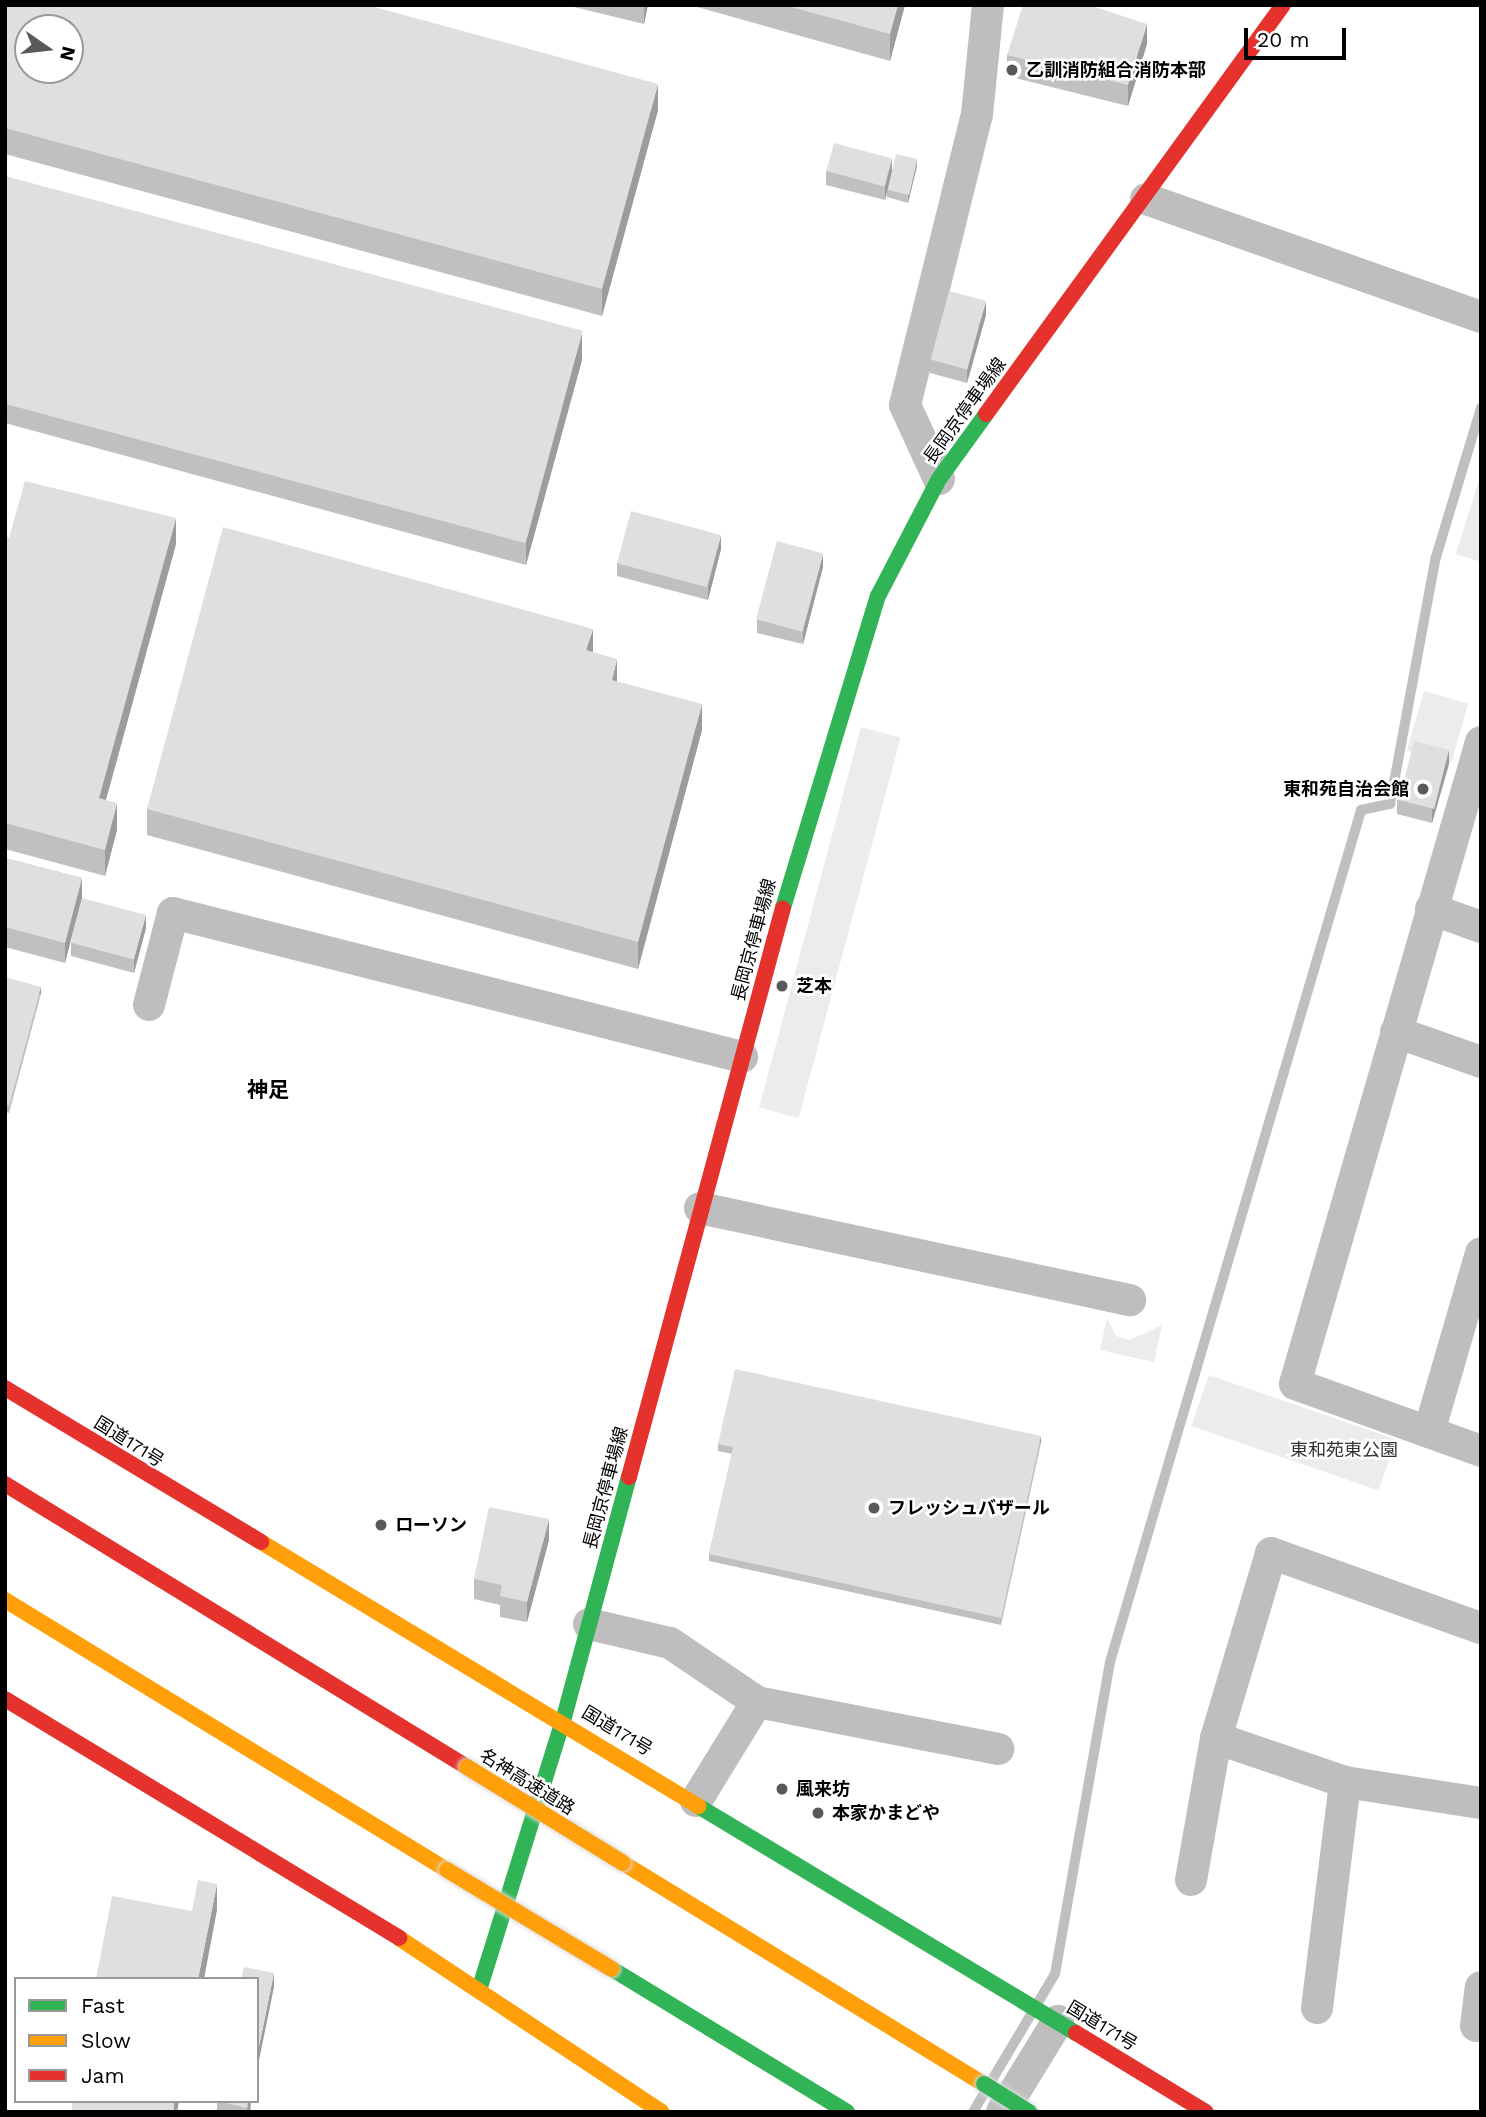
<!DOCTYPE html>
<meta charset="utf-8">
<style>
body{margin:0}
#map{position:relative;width:1486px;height:2117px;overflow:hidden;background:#fff;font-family:"Work Sans","Noto Sans JP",sans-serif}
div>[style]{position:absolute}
.green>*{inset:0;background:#ececec;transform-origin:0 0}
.stream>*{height:10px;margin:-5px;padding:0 5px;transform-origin:5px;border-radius:5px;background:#bfbfbf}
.street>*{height:32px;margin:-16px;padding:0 16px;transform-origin:16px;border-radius:16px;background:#bebebe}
.fast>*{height:16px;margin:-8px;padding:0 8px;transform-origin:8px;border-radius:8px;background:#30b455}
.slow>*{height:16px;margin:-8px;padding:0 8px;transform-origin:8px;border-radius:8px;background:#ff9f0a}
.jam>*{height:16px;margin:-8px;padding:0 8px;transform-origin:8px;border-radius:8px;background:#e5322d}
.bridges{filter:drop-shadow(0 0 2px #dbdbdb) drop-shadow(0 0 2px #dbdbdb)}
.fast-bridge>*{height:16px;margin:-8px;padding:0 8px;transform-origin:8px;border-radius:8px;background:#30b455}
.slow-bridge>*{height:16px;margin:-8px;padding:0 8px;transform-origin:8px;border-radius:8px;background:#ff9f0a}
.wall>*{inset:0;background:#c0c0c0;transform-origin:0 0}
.shaded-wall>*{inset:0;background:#9c9c9c;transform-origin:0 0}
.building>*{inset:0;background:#dfdfdf;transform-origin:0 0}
.dots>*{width:19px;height:19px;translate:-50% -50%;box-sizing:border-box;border:4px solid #fff;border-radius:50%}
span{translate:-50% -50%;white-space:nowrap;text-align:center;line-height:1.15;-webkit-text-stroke:5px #fff;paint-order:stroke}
.poi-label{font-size:18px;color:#000;font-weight:700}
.left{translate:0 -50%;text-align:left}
.right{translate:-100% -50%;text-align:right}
.street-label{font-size:18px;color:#000}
.park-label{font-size:18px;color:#333}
.quarter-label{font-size:21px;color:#000;font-weight:700}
.frame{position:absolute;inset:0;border:7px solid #000;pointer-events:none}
.legend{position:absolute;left:14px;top:1977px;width:245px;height:126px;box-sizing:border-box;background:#fff;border:2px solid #999;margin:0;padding:9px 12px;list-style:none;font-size:21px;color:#000}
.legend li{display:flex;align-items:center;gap:14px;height:35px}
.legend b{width:35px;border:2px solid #999}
.north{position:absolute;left:14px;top:14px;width:70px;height:70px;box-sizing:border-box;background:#fff;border:2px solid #999;border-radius:50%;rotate:104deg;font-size:19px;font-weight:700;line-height:28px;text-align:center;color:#000}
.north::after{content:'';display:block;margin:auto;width:24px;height:32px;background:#595959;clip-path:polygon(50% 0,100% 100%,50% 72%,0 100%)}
.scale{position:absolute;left:1244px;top:28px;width:102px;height:32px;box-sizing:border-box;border:4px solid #000;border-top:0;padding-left:9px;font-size:21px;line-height:24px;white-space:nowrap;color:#000;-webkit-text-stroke:5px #fff;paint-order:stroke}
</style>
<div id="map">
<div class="green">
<i style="clip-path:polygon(1481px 473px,1481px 562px,1456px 554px)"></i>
<i style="left:1424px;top:691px;width:46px;height:62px;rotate:16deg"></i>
<i style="left:861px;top:727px;width:41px;height:394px;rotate:15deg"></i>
<i style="clip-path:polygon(1107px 1318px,1116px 1336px,1130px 1340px,1162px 1325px,1154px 1362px,1100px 1350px)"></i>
<i style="left:1209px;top:1375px;width:198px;height:54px;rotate:19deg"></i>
</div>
<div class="stream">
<i style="left:973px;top:2112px;width:161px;rotate:-59.3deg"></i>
<i style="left:1055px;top:1974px;width:317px;rotate:-80deg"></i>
<i style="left:1110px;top:1662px;width:888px;rotate:-73.58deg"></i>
<i style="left:1361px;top:810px;width:30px;rotate:-12deg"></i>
<i style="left:1390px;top:804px;width:251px;rotate:-79.5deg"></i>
<i style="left:1436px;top:557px;width:156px;rotate:-73.2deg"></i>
</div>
<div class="street">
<i style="left:1146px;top:199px;width:355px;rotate:19.4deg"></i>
<i style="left:939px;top:479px;width:81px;rotate:-114.7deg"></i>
<i style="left:905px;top:405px;width:299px;rotate:-76.1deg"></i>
<i style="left:977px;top:115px;width:111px;rotate:-84.3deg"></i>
<i style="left:1481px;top:742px;width:668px;rotate:106.16deg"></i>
<i style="left:1295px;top:1384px;width:198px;rotate:19.8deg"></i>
<i style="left:1431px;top:909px;width:53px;rotate:19.8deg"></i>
<i style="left:149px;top:1005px;width:95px;rotate:-75.4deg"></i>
<i style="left:173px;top:913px;width:587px;rotate:14.2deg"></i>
<i style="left:1396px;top:1032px;width:90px;rotate:19.4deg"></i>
<i style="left:700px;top:1208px;width:440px;rotate:12.1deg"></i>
<i style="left:1429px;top:1432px;width:186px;rotate:-73.8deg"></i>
<i style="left:589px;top:1624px;width:83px;rotate:13.2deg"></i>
<i style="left:670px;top:1643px;width:105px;rotate:34.1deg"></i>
<i style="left:1216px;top:1738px;width:136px;rotate:18.8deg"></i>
<i style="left:1345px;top:1782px;width:138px;rotate:8.8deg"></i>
<i style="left:696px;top:1801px;width:116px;rotate:-58.4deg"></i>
<i style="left:757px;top:1702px;width:246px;rotate:11deg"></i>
<i style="left:1191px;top:1880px;width:144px;rotate:-80deg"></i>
<i style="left:1216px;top:1738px;width:193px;rotate:-73.4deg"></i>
<i style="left:1271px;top:1553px;width:223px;rotate:19.7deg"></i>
<i style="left:1317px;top:2008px;width:228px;rotate:-82.9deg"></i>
<i style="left:1476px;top:2026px;width:39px;rotate:-83deg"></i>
<i style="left:1002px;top:2112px;width:107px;rotate:-58.4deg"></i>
</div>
<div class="fast">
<i style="left:783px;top:908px;width:326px;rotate:-73.1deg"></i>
<i style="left:878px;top:596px;width:132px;rotate:-62.5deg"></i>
<i style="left:939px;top:479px;width:80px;rotate:-54.1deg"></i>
<i style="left:698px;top:1806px;width:441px;rotate:31deg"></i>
<i style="left:612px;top:1969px;width:275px;rotate:31.3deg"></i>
<i style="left:480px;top:1987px;width:279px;rotate:-72.7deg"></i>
<i style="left:563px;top:1721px;width:253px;rotate:-74.9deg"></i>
</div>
<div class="slow">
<i style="left:261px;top:1542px;width:511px;rotate:31.14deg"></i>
<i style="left:5px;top:1600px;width:518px;rotate:31.42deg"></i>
<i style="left:623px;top:1863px;width:423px;rotate:31.5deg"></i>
<i style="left:399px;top:1938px;width:315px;rotate:33.5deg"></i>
</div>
<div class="jam">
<i style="left:986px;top:414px;width:505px;rotate:-54.01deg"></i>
<i style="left:5px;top:1388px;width:299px;rotate:31deg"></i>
<i style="left:629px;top:1477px;width:589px;rotate:-74.86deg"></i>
<i style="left:5px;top:1484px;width:542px;rotate:31.49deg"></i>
<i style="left:5px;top:1699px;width:461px;rotate:31.2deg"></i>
<i style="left:1076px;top:2033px;width:152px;rotate:31.3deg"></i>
</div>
<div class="bridges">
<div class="fast-bridge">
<i style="left:984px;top:2084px;width:53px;rotate:31.9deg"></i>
</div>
<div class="slow-bridge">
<i style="left:467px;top:1767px;width:183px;rotate:31.6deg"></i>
<i style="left:447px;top:1870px;width:192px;rotate:31deg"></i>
</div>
</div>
<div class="wall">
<i style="clip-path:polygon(5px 5px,658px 110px,602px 316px,5px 154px)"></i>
<i style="clip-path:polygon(574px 5px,648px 5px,644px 24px,574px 7px)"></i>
<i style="clip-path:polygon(690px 5px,905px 5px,890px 61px)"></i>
<i style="clip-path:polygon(1147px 44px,1128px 106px,1007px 76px,1007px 55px)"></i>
<i style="clip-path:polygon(917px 166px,908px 203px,887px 197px,887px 193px,885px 200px,826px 185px,826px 171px,892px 170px)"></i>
<i style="clip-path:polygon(5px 176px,582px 360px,526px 565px,5px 423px)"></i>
<i style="clip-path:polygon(986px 315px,967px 383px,930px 373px,930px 359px)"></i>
<i style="clip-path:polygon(5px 537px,9px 538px,176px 544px,106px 800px,117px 830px,105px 876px,5px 849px)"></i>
<i style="clip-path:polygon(721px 549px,708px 600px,617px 576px,617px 563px)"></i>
<i style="clip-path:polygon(823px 567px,803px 644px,757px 633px,757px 619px)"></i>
<i style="clip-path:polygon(593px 652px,617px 682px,702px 730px,638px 969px,147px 835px,147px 809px)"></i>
<i style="clip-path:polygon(1449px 764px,1432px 823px,1397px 814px,1397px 800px)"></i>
<i style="clip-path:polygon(5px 858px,82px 878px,65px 963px,5px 947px)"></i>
<i style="clip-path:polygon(146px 928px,134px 973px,71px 956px,71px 943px)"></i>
<i style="clip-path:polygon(5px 977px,41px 994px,9px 1113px,5px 1112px)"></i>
<i style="clip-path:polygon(1041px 1443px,1001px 1625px,709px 1561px,709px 1554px,732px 1454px,718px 1451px,718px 1444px)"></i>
<i style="clip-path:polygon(549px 1540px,527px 1622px,500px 1617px,500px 1605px,474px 1599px,474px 1579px)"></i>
<i style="left:217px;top:2101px;width:34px;height:11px"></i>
</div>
<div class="shaded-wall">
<i style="clip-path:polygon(644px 5px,648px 5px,644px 24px)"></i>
<i style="clip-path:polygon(898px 5px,905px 5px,890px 61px,890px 34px)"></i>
<i style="clip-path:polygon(1147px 24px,1147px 44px,1128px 106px,1128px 85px)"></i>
<i style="clip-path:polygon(658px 84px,658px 110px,602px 316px,602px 289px)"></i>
<i style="clip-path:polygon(892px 158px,892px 172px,885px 200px,885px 187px)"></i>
<i style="clip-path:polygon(917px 159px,917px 166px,908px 203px,908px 196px)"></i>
<i style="clip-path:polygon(986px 301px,986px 315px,967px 383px,967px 369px)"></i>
<i style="clip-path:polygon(582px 333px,582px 360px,526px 565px,526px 538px)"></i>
<i style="clip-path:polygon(176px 518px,176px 544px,99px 825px,99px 798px)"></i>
<i style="clip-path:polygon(721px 535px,721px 549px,708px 600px,708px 586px)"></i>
<i style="clip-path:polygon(823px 553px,823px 567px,803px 644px,803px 631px)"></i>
<i style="clip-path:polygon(593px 629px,593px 655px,586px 650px)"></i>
<i style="clip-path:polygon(617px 659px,617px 685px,612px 680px)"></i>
<i style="clip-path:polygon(702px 704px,702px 730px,638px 969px,638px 942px)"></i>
<i style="clip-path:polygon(1449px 750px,1449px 764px,1432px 823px,1432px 809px)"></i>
<i style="clip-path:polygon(117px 803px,117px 830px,105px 876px,105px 850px)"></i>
<i style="clip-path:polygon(82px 878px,82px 899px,65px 963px,65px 943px)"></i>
<i style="clip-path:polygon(146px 915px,146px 928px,134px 973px,134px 959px)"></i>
<i style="left:41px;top:987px;width:7px;height:123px;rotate:90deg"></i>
<i style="left:1041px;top:1436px;width:7px;height:186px;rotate:90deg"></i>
<i style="clip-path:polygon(549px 1519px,549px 1540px,527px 1622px,527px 1602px)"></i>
<i style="clip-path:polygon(217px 1884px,217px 1910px,204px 1979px,198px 1979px)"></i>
<i style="clip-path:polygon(274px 1973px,274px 1987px,257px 2070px,257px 2056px)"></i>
<i style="clip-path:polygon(174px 2101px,179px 2101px,177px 2112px,172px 2112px)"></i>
<i style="clip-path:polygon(248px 2101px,251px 2101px,249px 2112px,247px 2112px)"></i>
</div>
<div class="building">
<i style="clip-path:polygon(evenodd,5px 5px,367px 5px,658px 84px,602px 289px,5px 128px,5px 5px,28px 28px,70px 28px,70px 70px,28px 70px,28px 28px)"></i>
<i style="clip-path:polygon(784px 5px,898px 5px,890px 34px)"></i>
<i style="clip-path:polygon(1023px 5px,1089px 5px,1147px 24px,1128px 85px,1007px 55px)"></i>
<i style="left:834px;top:143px;width:60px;height:29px;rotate:15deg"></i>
<i style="left:896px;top:154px;width:22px;height:37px;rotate:13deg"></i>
<i style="left:5px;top:176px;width:598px;height:220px;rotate:15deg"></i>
<i style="left:949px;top:291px;width:38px;height:71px;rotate:15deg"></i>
<i style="clip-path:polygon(25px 481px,176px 518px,99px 798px,117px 803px,105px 850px,5px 823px,5px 537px,9px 538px)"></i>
<i style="left:631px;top:511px;width:93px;height:54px;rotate:15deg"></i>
<i style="clip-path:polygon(223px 527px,593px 629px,586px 650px,617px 659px,612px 680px,702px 704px,638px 942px,147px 809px)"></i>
<i style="left:777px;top:541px;width:48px;height:81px;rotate:15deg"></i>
<i style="left:1414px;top:741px;width:36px;height:61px;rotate:14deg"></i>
<i style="clip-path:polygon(5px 858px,82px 878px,65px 943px,5px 927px)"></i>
<i style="left:82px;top:898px;width:66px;height:46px;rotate:15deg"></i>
<i style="clip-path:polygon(5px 977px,41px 987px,9px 1106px,5px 1105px)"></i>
<i style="clip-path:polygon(735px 1369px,1041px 1436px,1001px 1618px,709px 1554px,733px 1447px,718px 1444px)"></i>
<i style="clip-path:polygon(489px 1507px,549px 1519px,527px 1602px,500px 1596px,502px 1585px,474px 1579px)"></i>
<i style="clip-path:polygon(198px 1880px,217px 1884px,198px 1979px,96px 1979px,112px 1896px,192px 1911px)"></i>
<i style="clip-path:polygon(244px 1967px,274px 1973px,257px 2056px,257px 1979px,241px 1979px)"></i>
<i style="left:72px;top:2101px;width:102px;height:11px"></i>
<i style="clip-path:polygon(217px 2101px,248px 2101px,247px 2108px)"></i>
</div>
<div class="dots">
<i style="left:1012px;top:70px;background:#595959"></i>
<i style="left:1423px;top:789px;background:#595959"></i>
<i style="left:782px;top:986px;background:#595959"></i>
<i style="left:874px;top:1508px;background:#595959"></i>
<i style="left:381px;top:1525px;background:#595959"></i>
<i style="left:782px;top:1789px;background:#595959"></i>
<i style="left:818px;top:1813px;background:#595959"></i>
</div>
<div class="poi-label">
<span class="left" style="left:1026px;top:70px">乙訓消防組合消防本部</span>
<span class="right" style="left:1409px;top:789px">東和苑自治会館</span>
<span class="left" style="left:796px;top:986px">芝本</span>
<span class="left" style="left:888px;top:1508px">フレッシュバザール</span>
<span class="left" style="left:395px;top:1525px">ローソン</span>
<span class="left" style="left:796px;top:1789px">風来坊</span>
<span class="left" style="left:832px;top:1813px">本家かまどや</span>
</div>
<div class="street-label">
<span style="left:965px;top:411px;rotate:-54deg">長岡京停車場線</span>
<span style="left:754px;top:940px;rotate:-75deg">長岡京停車場線</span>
<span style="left:129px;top:1442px;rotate:32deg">国道171号</span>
<span style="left:606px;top:1488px;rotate:-75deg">長岡京停車場線</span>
<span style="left:617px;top:1731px;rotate:31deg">国道171号</span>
<span style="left:527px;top:1782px;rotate:32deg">名神高速道路</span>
<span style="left:1102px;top:2026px;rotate:31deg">国道171号</span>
</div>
<div class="park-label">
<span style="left:1344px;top:1450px">東和苑東公園</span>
</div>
<div class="quarter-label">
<span style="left:268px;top:1090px">神足</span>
</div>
<div class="frame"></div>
<ul class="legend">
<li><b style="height:9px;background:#30b455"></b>Fast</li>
<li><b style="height:9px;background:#ff9f0a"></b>Slow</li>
<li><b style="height:9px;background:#e5322d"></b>Jam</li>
</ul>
<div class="north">N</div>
<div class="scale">20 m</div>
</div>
